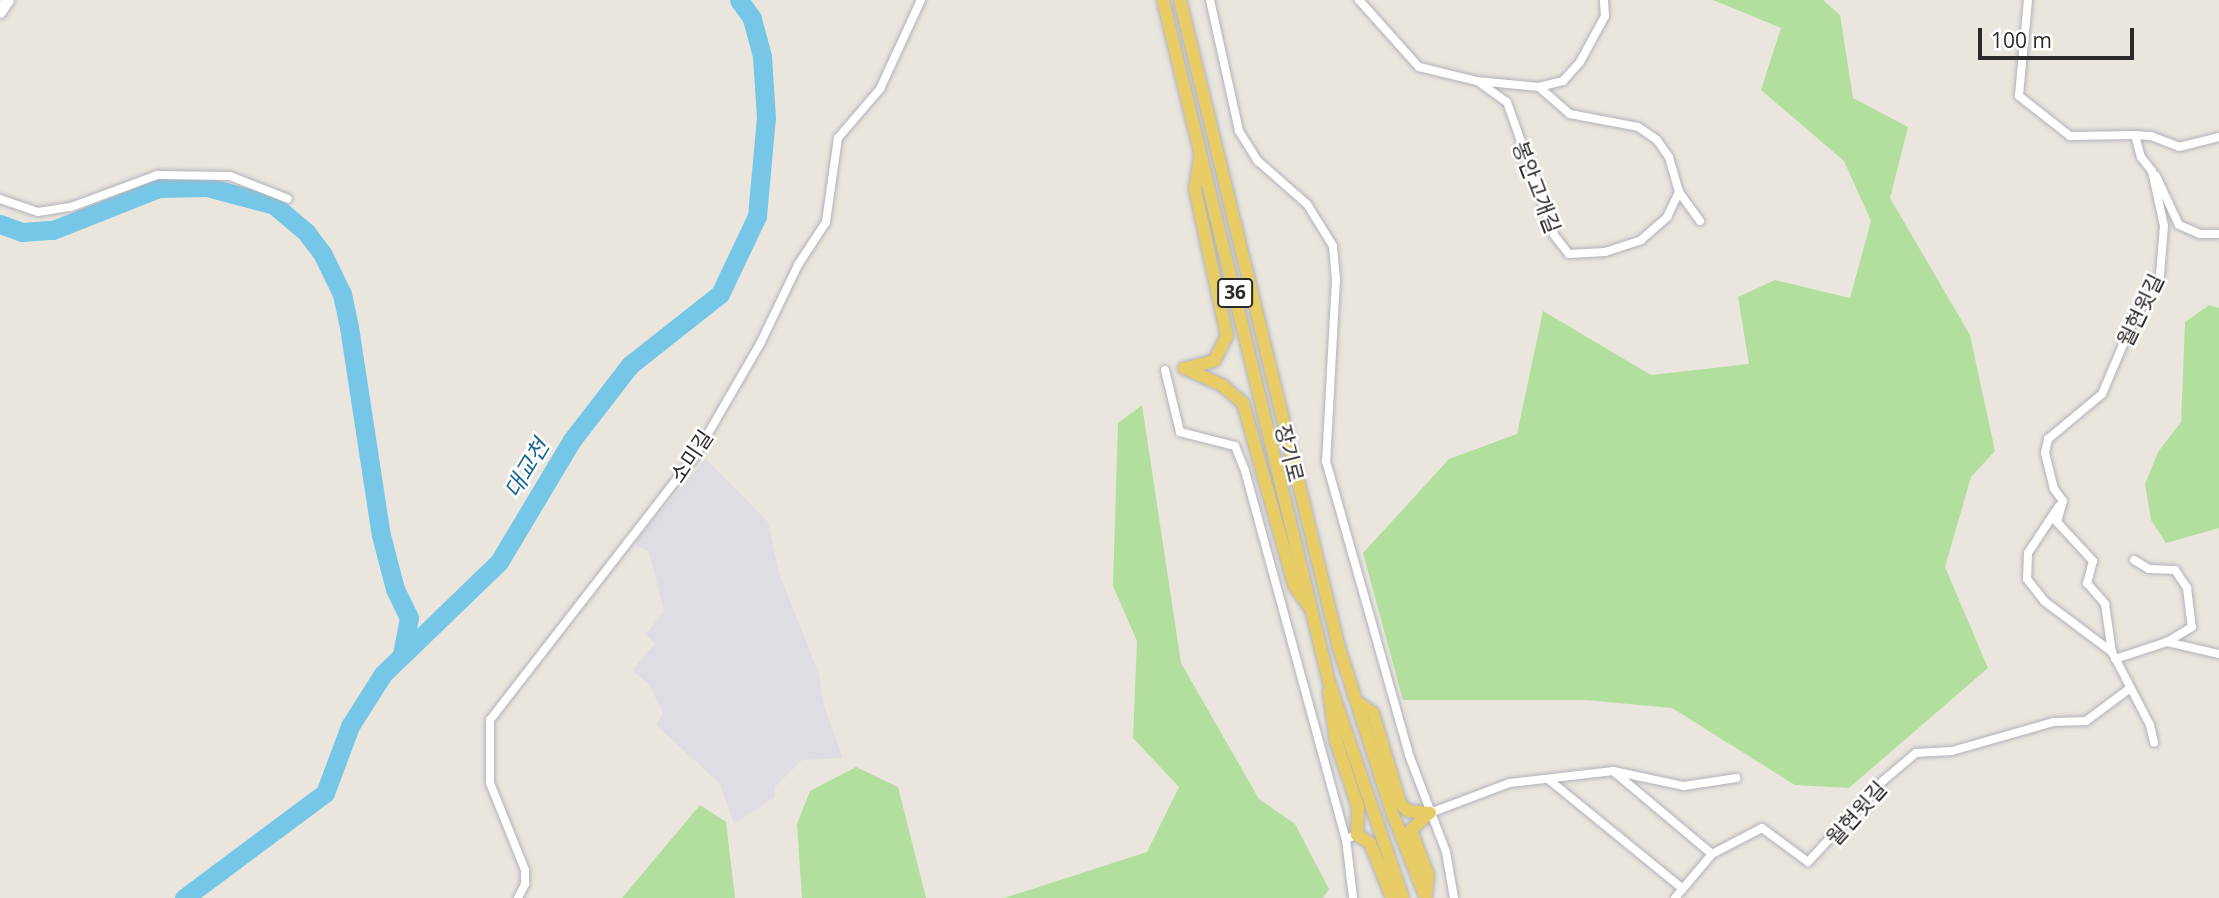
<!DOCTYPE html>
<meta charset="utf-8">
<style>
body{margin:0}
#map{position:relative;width:2219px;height:898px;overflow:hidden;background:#ebe6dd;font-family:"Open Sans","Noto Sans KR",sans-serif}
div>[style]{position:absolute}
.industrial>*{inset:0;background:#dfdde4}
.green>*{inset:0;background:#b2df9d}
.river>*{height:19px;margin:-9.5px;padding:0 9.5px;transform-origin:9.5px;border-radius:9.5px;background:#76c7e7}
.roads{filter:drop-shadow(0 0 2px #b0b3bd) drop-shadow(0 0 2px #b0b3bd)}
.minor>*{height:8px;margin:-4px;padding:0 4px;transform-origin:4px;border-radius:4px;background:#fff}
.secondary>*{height:12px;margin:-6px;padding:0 6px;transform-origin:6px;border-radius:6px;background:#fff}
.primary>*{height:12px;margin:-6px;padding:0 6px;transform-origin:6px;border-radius:6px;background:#e8cc65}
span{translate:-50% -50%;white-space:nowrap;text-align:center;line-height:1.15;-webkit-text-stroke:5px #fff;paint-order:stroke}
.shield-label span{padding:2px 5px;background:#fff;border:2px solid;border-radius:5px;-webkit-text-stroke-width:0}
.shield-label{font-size:19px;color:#2a2a2a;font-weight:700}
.street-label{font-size:21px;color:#2a2a2a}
.water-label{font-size:23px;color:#156593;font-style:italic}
.scale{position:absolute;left:1978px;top:28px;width:156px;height:32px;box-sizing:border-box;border:4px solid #2a2a2a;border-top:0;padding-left:9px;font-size:21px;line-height:24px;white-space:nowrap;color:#2a2a2a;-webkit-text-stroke:5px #fff;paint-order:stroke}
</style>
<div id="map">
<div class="industrial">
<i style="clip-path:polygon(706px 459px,768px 522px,780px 576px,819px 674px,824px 706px,843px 758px,802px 760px,775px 787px,775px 797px,734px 824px,720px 784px,656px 725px,663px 713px,649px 685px,632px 670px,655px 644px,646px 634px,664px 611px,649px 552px,633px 544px)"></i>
</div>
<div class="green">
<i style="clip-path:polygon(1713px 0,1823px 0,1840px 15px,1853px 98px,1908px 127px,1890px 198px,1970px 335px,1995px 451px,1971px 477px,1945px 567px,1988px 668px,1849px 788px,1795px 785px,1672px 708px,1585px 700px,1403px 700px,1363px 553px,1449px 459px,1517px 434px,1543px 311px,1651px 375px,1749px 364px,1738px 297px,1775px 280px,1850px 298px,1871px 221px,1844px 161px,1761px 90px,1781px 28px)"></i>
<i style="clip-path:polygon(2209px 305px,2219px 308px,2219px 528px,2166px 543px,2151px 520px,2145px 484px,2158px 452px,2181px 422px,2185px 322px)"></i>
<i style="clip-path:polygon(1142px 405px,1181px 663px,1259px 799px,1295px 824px,1329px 889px,1323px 898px,1004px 898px,1147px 852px,1179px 787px,1133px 738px,1137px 641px,1113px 586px,1118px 423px)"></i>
<i style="clip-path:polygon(856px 767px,898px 787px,926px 898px,802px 898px,797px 824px,810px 791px)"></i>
<i style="clip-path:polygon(700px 805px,726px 822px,735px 898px,622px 898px)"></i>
</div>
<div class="river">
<i style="left:0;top:224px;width:23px;rotate:20deg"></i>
<i style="left:22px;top:232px;width:31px;rotate:-4deg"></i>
<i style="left:53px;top:230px;width:114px;rotate:-21.6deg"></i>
<i style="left:159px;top:188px;width:48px;rotate:-1.2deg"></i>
<i style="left:207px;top:187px;width:69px;rotate:15deg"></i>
<i style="left:274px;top:205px;width:42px;rotate:40.2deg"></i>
<i style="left:306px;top:232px;width:26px;rotate:53deg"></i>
<i style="left:322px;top:253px;width:46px;rotate:64deg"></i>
<i style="left:342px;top:294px;width:34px;rotate:78deg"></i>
<i style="left:349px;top:327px;width:210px;rotate:81.3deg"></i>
<i style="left:381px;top:535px;width:56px;rotate:75.5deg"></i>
<i style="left:395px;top:589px;width:32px;rotate:64deg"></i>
<i style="left:409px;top:618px;width:38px;rotate:101deg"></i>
<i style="left:184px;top:898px;width:176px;rotate:-36.7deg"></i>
<i style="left:325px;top:793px;width:72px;rotate:-69.5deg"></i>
<i style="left:350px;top:726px;width:62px;rotate:-57.6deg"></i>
<i style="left:383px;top:674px;width:161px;rotate:-44deg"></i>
<i style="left:499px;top:562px;width:142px;rotate:-59.1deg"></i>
<i style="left:572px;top:440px;width:95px;rotate:-52.3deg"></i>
<i style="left:630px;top:365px;width:115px;rotate:-38.3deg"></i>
<i style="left:720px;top:294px;width:86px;rotate:-64.6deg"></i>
<i style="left:757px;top:216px;width:98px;rotate:-84.8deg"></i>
<i style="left:766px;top:118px;width:62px;rotate:-93.7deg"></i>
<i style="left:762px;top:56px;width:39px;rotate:-105deg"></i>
<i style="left:752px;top:18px;width:22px;rotate:-126deg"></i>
</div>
<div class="roads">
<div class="minor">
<i style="left:1210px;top:0;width:134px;rotate:77.5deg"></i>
<i style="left:1239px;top:131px;width:36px;rotate:58deg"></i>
<i style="left:1258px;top:161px;width:65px;rotate:41.3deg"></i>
<i style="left:1307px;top:204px;width:49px;rotate:58.2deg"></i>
<i style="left:1333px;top:246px;width:33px;rotate:85deg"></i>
<i style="left:1336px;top:279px;width:182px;rotate:93.1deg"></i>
<i style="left:1326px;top:461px;width:305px;rotate:74.2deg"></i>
<i style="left:1409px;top:755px;width:104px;rotate:69.1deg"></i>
<i style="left:1446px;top:852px;width:47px;rotate:80.1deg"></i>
<i style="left:1359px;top:0;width:90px;rotate:48.2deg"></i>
<i style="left:1419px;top:67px;width:60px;rotate:13.6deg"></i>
<i style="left:1477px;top:81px;width:62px;rotate:5.5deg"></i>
<i style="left:1539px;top:87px;width:41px;rotate:41.1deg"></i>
<i style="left:1570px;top:114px;width:69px;rotate:10.8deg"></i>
<i style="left:1638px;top:127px;width:23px;rotate:34deg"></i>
<i style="left:1657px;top:140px;width:21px;rotate:55deg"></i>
<i style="left:1669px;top:157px;width:36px;rotate:74deg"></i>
<i style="left:1679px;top:192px;width:36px;rotate:54deg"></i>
<i style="left:2028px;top:0;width:96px;rotate:95.4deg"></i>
<i style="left:2019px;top:96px;width:65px;rotate:38.1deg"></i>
<i style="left:2070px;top:136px;width:65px;rotate:-0.9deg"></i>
<i style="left:2135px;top:135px;width:23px;rotate:75deg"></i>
<i style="left:2141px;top:157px;width:18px;rotate:52deg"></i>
<i style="left:2152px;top:171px;width:56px;rotate:77.7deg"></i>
<i style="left:2164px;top:226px;width:49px;rotate:94.7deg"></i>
<i style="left:2160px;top:275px;width:59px;rotate:119.6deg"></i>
<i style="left:2131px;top:326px;width:74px;rotate:113.1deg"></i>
<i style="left:2102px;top:394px;width:70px;rotate:140.2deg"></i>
<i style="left:2048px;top:439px;width:14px;rotate:102deg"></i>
<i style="left:2045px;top:453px;width:37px;rotate:76deg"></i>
<i style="left:2054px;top:489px;width:15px;rotate:53deg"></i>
<i style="left:2063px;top:501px;width:22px;rotate:106deg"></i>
<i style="left:2057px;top:522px;width:53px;rotate:47.3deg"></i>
<i style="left:2093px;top:561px;width:23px;rotate:105deg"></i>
<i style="left:2087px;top:583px;width:28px;rotate:49deg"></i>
<i style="left:2105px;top:604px;width:49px;rotate:81.7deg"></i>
<i style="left:2112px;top:652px;width:82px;rotate:62.5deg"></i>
<i style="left:2150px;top:725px;width:18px;rotate:77deg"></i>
<i style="left:1479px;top:82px;width:34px;rotate:36deg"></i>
<i style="left:1507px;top:102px;width:141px;rotate:70.5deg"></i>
<i style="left:1554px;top:235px;width:24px;rotate:52deg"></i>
<i style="left:1569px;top:254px;width:36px;rotate:-3deg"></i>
<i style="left:1605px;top:252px;width:38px;rotate:-18deg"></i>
<i style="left:1641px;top:240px;width:35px;rotate:-41deg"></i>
<i style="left:1667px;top:217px;width:28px;rotate:-64deg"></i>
<i style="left:1539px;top:87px;width:25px;rotate:-14deg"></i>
<i style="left:1563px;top:81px;width:25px;rotate:-48deg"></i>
<i style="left:1580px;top:62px;width:52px;rotate:-61.5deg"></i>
<i style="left:1605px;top:16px;width:16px;rotate:-94deg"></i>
<i style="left:2135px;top:135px;width:16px;rotate:4deg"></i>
<i style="left:2151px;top:136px;width:30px;rotate:21deg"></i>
<i style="left:2179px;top:147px;width:41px;rotate:-14deg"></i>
<i style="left:2156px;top:176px;width:54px;rotate:64.9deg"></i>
<i style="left:2179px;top:225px;width:23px;rotate:23deg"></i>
<i style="left:2200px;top:234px;width:19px"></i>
<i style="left:0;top:199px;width:40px;rotate:18.9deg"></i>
<i style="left:38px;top:212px;width:33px;rotate:-9deg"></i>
<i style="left:71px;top:207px;width:92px;rotate:-20.4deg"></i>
<i style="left:157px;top:175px;width:73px;rotate:0.8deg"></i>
<i style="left:230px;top:176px;width:62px;rotate:21.6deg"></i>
<i style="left:1165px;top:370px;width:64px;rotate:76.4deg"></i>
<i style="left:1180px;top:432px;width:57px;rotate:14.3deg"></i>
<i style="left:1235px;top:446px;width:27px;rotate:68deg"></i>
<i style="left:1245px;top:471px;width:382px;rotate:74.7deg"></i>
<i style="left:2059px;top:506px;width:56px;rotate:123.4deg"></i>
<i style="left:2028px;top:553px;width:26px;rotate:92deg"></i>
<i style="left:2027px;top:579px;width:28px;rotate:52deg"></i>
<i style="left:2044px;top:601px;width:85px;rotate:36.9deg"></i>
<i style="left:2134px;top:560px;width:17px;rotate:31deg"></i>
<i style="left:2149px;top:569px;width:26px;rotate:2deg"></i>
<i style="left:2175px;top:570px;width:22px;rotate:56deg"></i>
<i style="left:2187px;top:588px;width:39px;rotate:83deg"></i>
<i style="left:2192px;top:627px;width:29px;rotate:149deg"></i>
<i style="left:2115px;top:659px;width:55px;rotate:-18.1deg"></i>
<i style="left:2167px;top:642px;width:53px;rotate:13deg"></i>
<i style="left:1613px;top:771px;width:129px;rotate:40deg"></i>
<i style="left:1712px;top:854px;width:56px;rotate:-27.5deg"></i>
<i style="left:1762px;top:828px;width:57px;rotate:36.5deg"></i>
<i style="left:1808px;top:862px;width:112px;rotate:-47.2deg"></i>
<i style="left:1884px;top:780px;width:42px;rotate:-40.2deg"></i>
<i style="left:1916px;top:753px;width:36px;rotate:-3deg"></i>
<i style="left:1952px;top:751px;width:106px;rotate:-15.9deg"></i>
<i style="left:2054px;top:722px;width:32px;rotate:-2deg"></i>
<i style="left:2086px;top:721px;width:54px;rotate:-36.7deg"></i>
<i style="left:1548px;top:779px;width:174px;rotate:39.2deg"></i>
<i style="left:1430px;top:813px;width:85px;rotate:-20.6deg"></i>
<i style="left:1510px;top:783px;width:104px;rotate:-6.6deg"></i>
<i style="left:1613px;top:771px;width:73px;rotate:11.9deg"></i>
<i style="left:1684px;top:786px;width:53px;rotate:-8.7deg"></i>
<i style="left:1351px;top:837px;width:5px;rotate:158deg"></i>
<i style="left:1346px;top:839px;width:59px;rotate:83.2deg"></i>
<i style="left:518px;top:898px;width:16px;rotate:-63deg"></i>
<i style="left:525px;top:884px;width:14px;rotate:-90deg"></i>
<i style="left:525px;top:870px;width:94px;rotate:-111.9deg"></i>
<i style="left:490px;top:783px;width:63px;rotate:-90deg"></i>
<i style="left:490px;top:720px;width:334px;rotate:-52.2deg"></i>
<i style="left:695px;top:456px;width:129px;rotate:-59.9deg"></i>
<i style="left:760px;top:344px;width:88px;rotate:-64.3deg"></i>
<i style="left:798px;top:265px;width:51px;rotate:-56.9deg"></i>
<i style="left:826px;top:222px;width:85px;rotate:-81.9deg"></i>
<i style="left:838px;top:138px;width:65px;rotate:-49.4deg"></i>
<i style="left:880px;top:89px;width:98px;rotate:-65.3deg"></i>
<i style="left:1675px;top:898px;width:57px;rotate:-49.9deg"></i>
</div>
<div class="secondary">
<i style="left:0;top:12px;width:14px;rotate:-56deg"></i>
</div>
<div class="primary">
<i style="left:1163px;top:0;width:702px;rotate:76.32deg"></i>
<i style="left:1329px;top:682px;width:228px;rotate:71.1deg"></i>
<i style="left:1180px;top:0;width:667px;rotate:76.21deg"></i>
<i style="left:1339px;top:648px;width:176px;rotate:72.1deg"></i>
<i style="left:1393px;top:815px;width:89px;rotate:68.3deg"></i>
<i style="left:1184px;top:368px;width:42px;rotate:24.1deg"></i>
<i style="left:1222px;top:385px;width:28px;rotate:41deg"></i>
<i style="left:1243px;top:403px;width:189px;rotate:74.3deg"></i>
<i style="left:1294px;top:585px;width:28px;rotate:55deg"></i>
<i style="left:1187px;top:368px;width:28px;rotate:-15deg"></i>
<i style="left:1214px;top:361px;width:28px;rotate:-63deg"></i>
<i style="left:1227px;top:336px;width:150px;rotate:-102.3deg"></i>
<i style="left:1195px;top:189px;width:33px;rotate:-81deg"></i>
<i style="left:1329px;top:692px;width:49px;rotate:81.9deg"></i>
<i style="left:1336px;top:741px;width:70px;rotate:71.6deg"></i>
<i style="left:1358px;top:807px;width:28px;rotate:92deg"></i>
<i style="left:1357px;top:835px;width:15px;rotate:32deg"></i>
<i style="left:1370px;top:843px;width:59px;rotate:68.2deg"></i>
<i style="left:1360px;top:704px;width:16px;rotate:35deg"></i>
<i style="left:1373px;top:713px;width:94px;rotate:73.3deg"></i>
<i style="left:1400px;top:803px;width:11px;rotate:45deg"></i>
<i style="left:1408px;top:811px;width:22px;rotate:5deg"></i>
<i style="left:1426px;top:894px;width:19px;rotate:-84deg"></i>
<i style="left:1428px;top:875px;width:48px;rotate:-110.7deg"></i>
<i style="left:1411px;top:830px;width:25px;rotate:-43deg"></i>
</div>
</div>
<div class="shield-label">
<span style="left:1235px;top:293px">36</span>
</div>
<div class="street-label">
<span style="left:1537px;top:187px;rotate:69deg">봉안고개길</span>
<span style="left:2140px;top:310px;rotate:-64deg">월현윗길</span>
<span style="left:1290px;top:453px;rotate:76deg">장기로</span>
<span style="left:691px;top:456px;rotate:-56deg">소미길</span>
<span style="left:1856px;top:813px;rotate:-48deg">월현윗길</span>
</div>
<div class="water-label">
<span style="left:526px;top:468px;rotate:-59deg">대교천</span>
</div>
<div class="scale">100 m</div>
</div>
